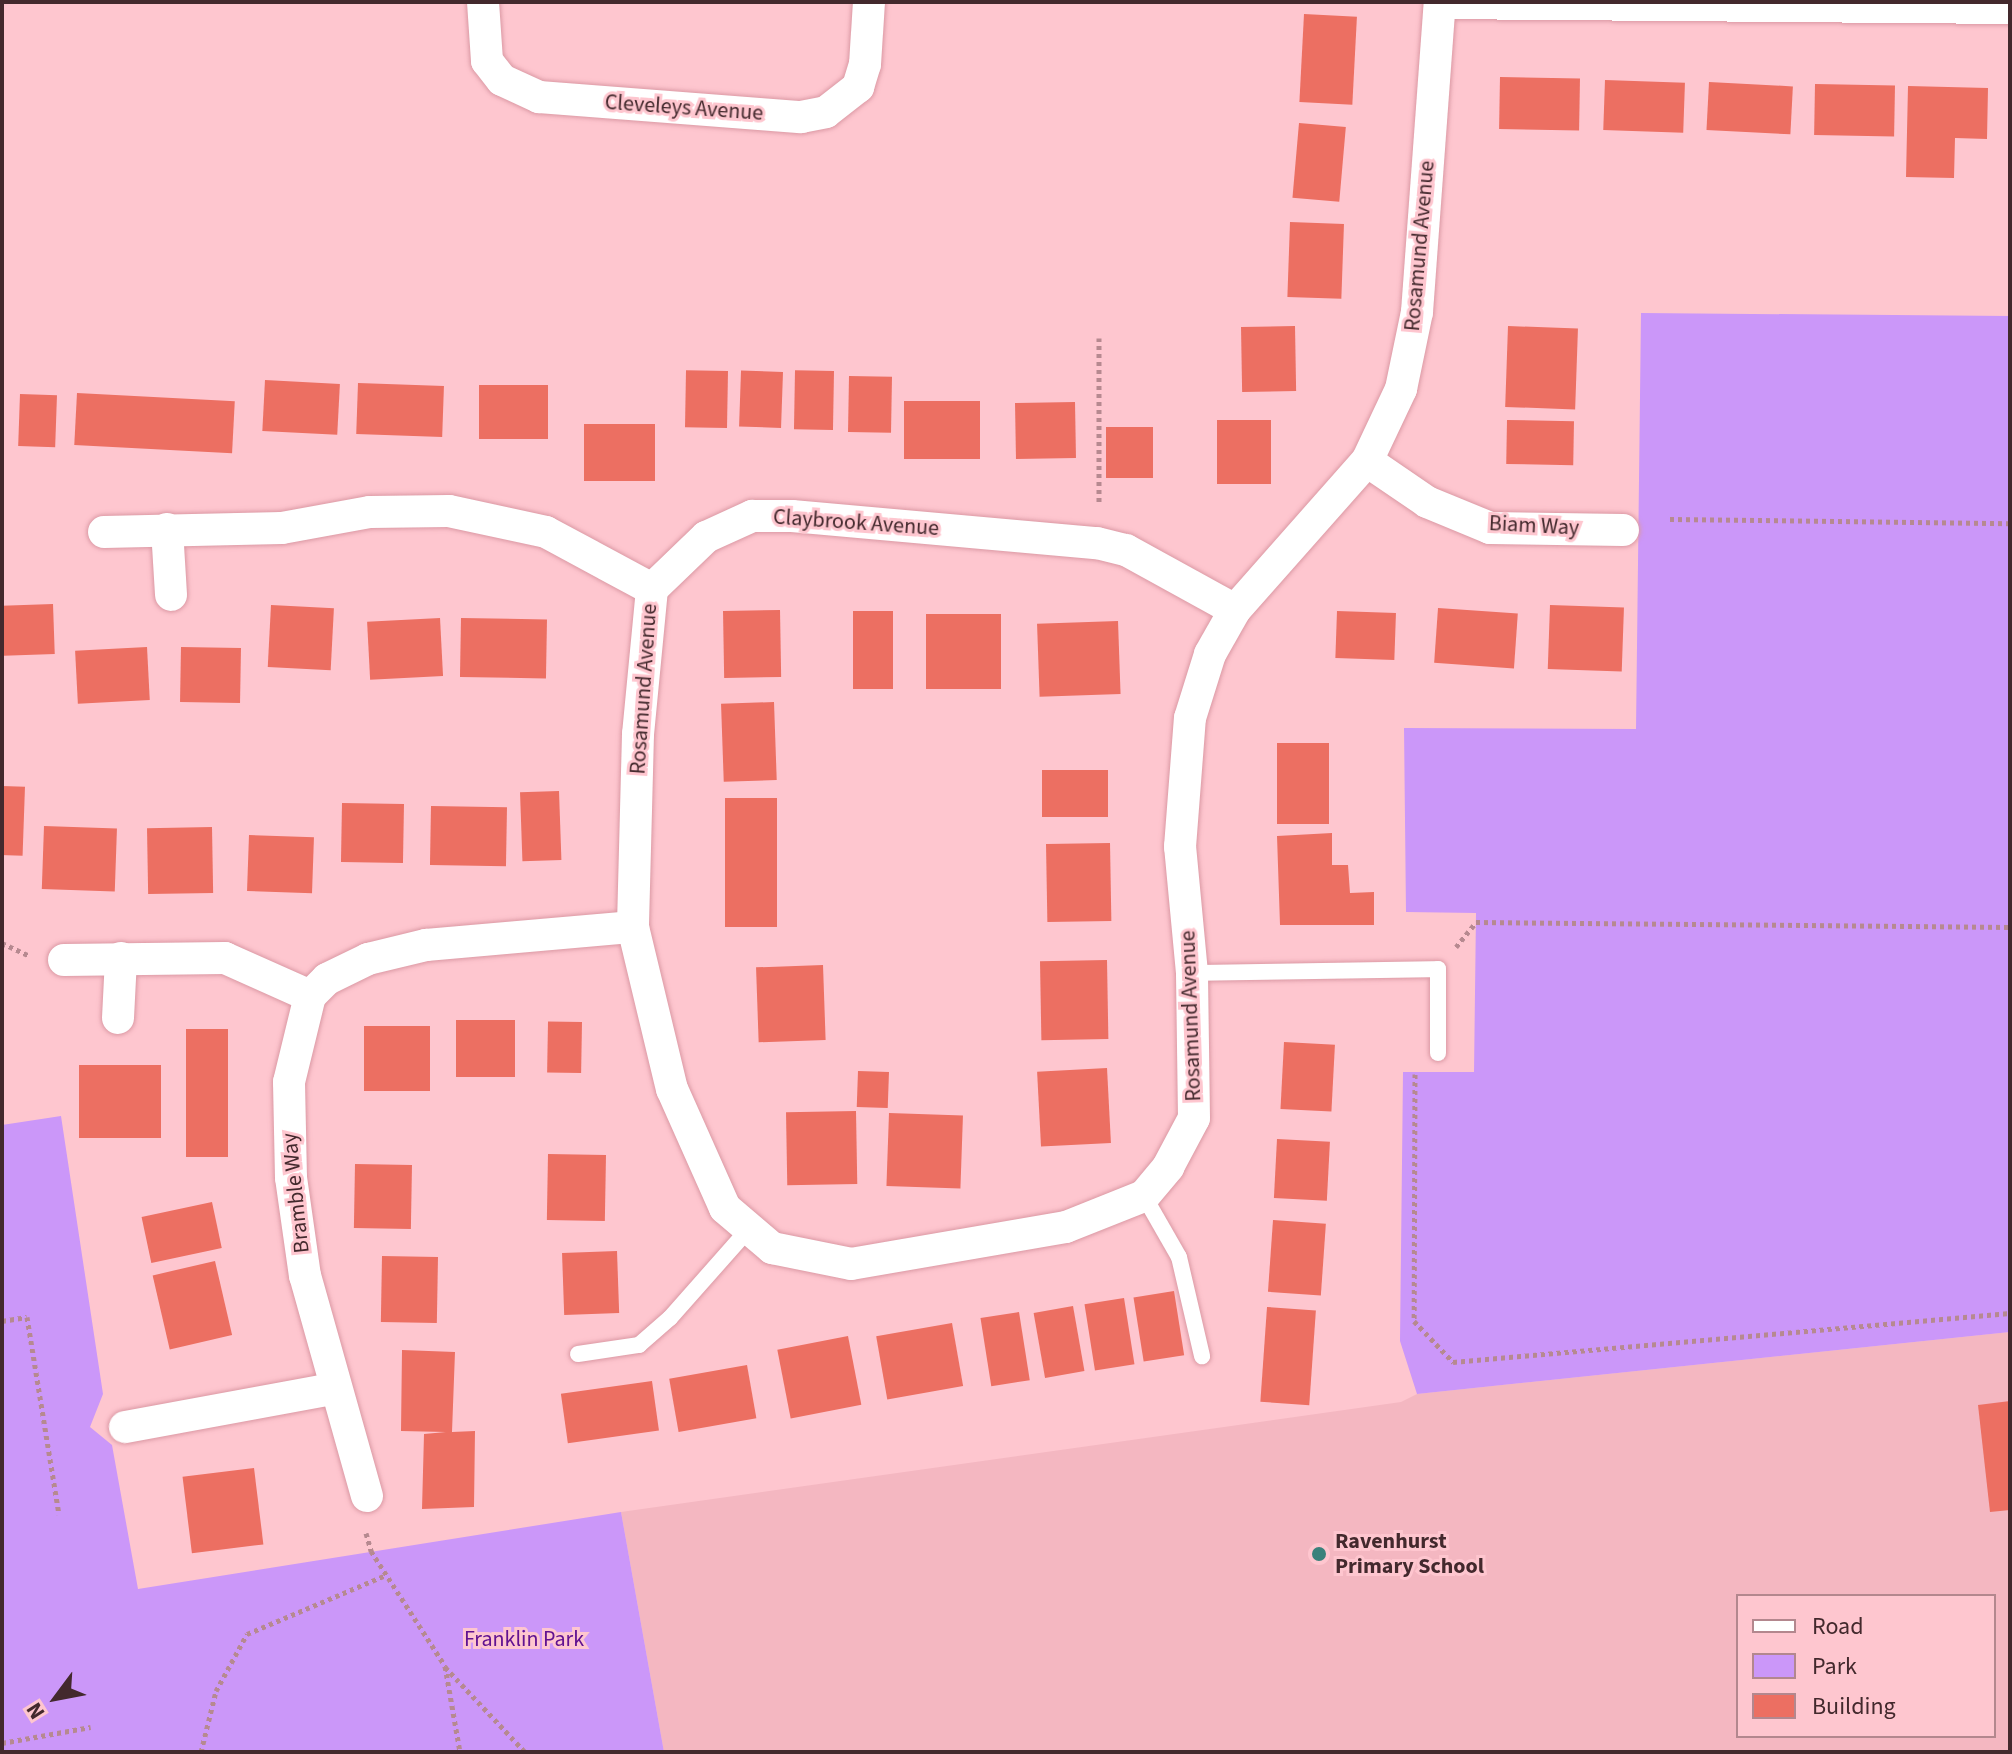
<!DOCTYPE html>
<style>
body{margin:0}
#map{position:relative;width:2012px;height:1754px;overflow:hidden;background:#fec6cf;font-family:"Source Sans 3",sans-serif}
div>[style]{position:absolute}
.built>*{inset:0;background:#f4b7c1}
.green>*{inset:0;background:#cb97f9}
.building>*{inset:0;background:#ec6f62;transform-origin:0 0}
.path>*{height:5px;margin-top:-2.5px;transform-origin:0;background:repeating-linear-gradient(90deg,#b68990 0 4px,transparent 0 8px)}
.roads{filter:drop-shadow(0 0 2px #db99a4) drop-shadow(0 0 2px #db99a4)}
.lane>*{height:16px;margin:-8px;padding:0 8px;transform-origin:8px;border-radius:8px;background:#fff}
.street>*{height:32px;margin:-16px;padding:0 16px;transform-origin:16px;border-radius:16px;background:#fff}
.dots>*{width:22px;height:22px;translate:-50% -50%;box-sizing:border-box;border:4px solid #fec6cf;border-radius:50%}
span{translate:-50% -50%;white-space:nowrap;text-align:center;line-height:1.15;-webkit-text-stroke:6px #fec6cf;paint-order:stroke}
.street-label{font-size:22px;color:#43292d}
.poi-label{font-size:22px;color:#43292d;font-weight:700}
.left{translate:0 -50%;text-align:left}
.park-label{font-size:22px;color:#621291}
.frame{position:absolute;inset:0;border:4px solid #43292d;pointer-events:none}
.legend{position:absolute;left:1736px;top:1594px;width:260px;height:144px;box-sizing:border-box;background:#fec6cf;border:2px solid #b3878e;margin:0;padding:10px 14px;list-style:none;font-size:24px;color:#43292d}
.legend li{display:flex;align-items:center;gap:16px;height:40px}
.legend b{width:40px;border:2px solid #b3878e}
.north{position:absolute;left:16px;top:1658px;width:80px;height:80px;-webkit-text-stroke:6px #fec6cf;paint-order:stroke;rotate:238deg;font-size:22px;font-weight:700;line-height:32px;text-align:center;color:#43292d}
.north::after{content:'';display:block;margin:auto;width:28px;height:36px;background:#43292d;clip-path:polygon(50% 0,100% 100%,50% 72%,0 100%)}
</style>
<div id="map">
<div class="built">
<i style="clip-path:polygon(evenodd,2010px 1332px,2010px 1752px,664px 1752px,621px 1512px,1401px 1402px,1417px 1394px,2010px 1332px,1738px 1596px,1994px 1596px,1994px 1736px,1738px 1736px,1738px 1596px)"></i>
</div>
<div class="green">
<i style="clip-path:polygon(1641px 313px,2010px 316px,2010px 1332px,1417px 1394px,1400px 1341px,1403px 1072px,1474px 1072px,1476px 913px,1406px 912px,1404px 728px,1636px 729px)"></i>
<i style="clip-path:polygon(61px 1116px,103px 1394px,90px 1427px,112px 1445px,138px 1589px,621px 1512px,664px 1752px,2px 1752px,2px 1125px)"></i>
</div>
<div class="building">
<i style="left:1304px;top:14px;width:53px;height:88px;rotate:3deg"></i>
<i style="left:1500px;top:77px;width:80px;height:52px;rotate:1deg"></i>
<i style="left:1605px;top:80px;width:80px;height:50px;rotate:2deg"></i>
<i style="left:1709px;top:82px;width:84px;height:48px;rotate:3deg"></i>
<i style="left:1815px;top:84px;width:80px;height:51px;rotate:1deg"></i>
<i style="clip-path:polygon(1908px 86px,1988px 88px,1987px 139px,1955px 138px,1954px 178px,1906px 177px)"></i>
<i style="left:1299px;top:123px;width:47px;height:75px;rotate:5deg"></i>
<i style="left:1290px;top:222px;width:54px;height:75px;rotate:2deg"></i>
<i style="left:1295px;top:326px;width:65px;height:54px;rotate:89deg"></i>
<i style="left:1508px;top:326px;width:70px;height:81px;rotate:2deg"></i>
<i style="left:728px;top:371px;width:57px;height:42px;rotate:91deg"></i>
<i style="left:834px;top:371px;width:59px;height:39px;rotate:91deg"></i>
<i style="left:783px;top:372px;width:56px;height:42px;rotate:92deg"></i>
<i style="left:849px;top:376px;width:43px;height:56px;rotate:1deg"></i>
<i style="left:265px;top:380px;width:75px;height:51px;rotate:3deg"></i>
<i style="left:358px;top:383px;width:86px;height:51px;rotate:2deg"></i>
<i style="left:479px;top:385px;width:69px;height:54px"></i>
<i style="left:77px;top:393px;width:158px;height:52px;rotate:3deg"></i>
<i style="left:20px;top:394px;width:37px;height:52px;rotate:2deg"></i>
<i style="left:904px;top:401px;width:76px;height:58px"></i>
<i style="left:1075px;top:402px;width:56px;height:60px;rotate:89deg"></i>
<i style="left:1271px;top:420px;width:64px;height:54px;rotate:90deg"></i>
<i style="left:1507px;top:420px;width:67px;height:44px;rotate:1deg"></i>
<i style="left:584px;top:424px;width:71px;height:57px"></i>
<i style="left:1106px;top:427px;width:47px;height:51px"></i>
<i style="left:53px;top:604px;width:50px;height:51px;rotate:88deg"></i>
<i style="left:271px;top:605px;width:63px;height:62px;rotate:3deg"></i>
<i style="left:1550px;top:605px;width:74px;height:64px;rotate:2deg"></i>
<i style="left:1438px;top:608px;width:80px;height:55px;rotate:4deg"></i>
<i style="left:780px;top:610px;width:67px;height:57px;rotate:89deg"></i>
<i style="left:853px;top:611px;width:40px;height:78px"></i>
<i style="left:1337px;top:611px;width:59px;height:47px;rotate:2deg"></i>
<i style="left:926px;top:614px;width:75px;height:75px"></i>
<i style="left:440px;top:618px;width:58px;height:73px;rotate:87deg"></i>
<i style="left:461px;top:618px;width:86px;height:59px;rotate:1deg"></i>
<i style="left:1118px;top:621px;width:73px;height:81px;rotate:88deg"></i>
<i style="left:147px;top:647px;width:53px;height:72px;rotate:87deg"></i>
<i style="left:181px;top:647px;width:60px;height:55px;rotate:1deg"></i>
<i style="left:774px;top:702px;width:78px;height:53px;rotate:88deg"></i>
<i style="left:1277px;top:743px;width:52px;height:81px"></i>
<i style="left:1108px;top:770px;width:47px;height:66px;rotate:90deg"></i>
<i style="left:2px;top:786px;width:23px;height:69px;rotate:2deg"></i>
<i style="left:559px;top:791px;width:69px;height:39px;rotate:88deg"></i>
<i style="left:725px;top:798px;width:52px;height:129px"></i>
<i style="left:342px;top:803px;width:62px;height:59px;rotate:1deg"></i>
<i style="left:431px;top:806px;width:76px;height:59px;rotate:1deg"></i>
<i style="left:44px;top:826px;width:73px;height:63px;rotate:2deg"></i>
<i style="left:212px;top:827px;width:66px;height:65px;rotate:89deg"></i>
<i style="clip-path:polygon(1332px 833px,1332px 865px,1348px 865px,1350px 893px,1374px 892px,1374px 925px,1280px 925px,1277px 836px)"></i>
<i style="left:249px;top:835px;width:65px;height:56px;rotate:2deg"></i>
<i style="left:1110px;top:843px;width:78px;height:64px;rotate:89deg"></i>
<i style="left:1107px;top:960px;width:79px;height:67px;rotate:89deg"></i>
<i style="left:823px;top:965px;width:75px;height:67px;rotate:88deg"></i>
<i style="left:456px;top:1020px;width:59px;height:57px"></i>
<i style="left:582px;top:1022px;width:51px;height:34px;rotate:91deg"></i>
<i style="left:430px;top:1026px;width:65px;height:66px;rotate:90deg"></i>
<i style="left:186px;top:1029px;width:42px;height:128px"></i>
<i style="left:1284px;top:1042px;width:51px;height:67px;rotate:3deg"></i>
<i style="left:79px;top:1065px;width:82px;height:73px"></i>
<i style="left:1107px;top:1068px;width:75px;height:70px;rotate:87deg"></i>
<i style="left:858px;top:1071px;width:31px;height:36px;rotate:2deg"></i>
<i style="left:856px;top:1111px;width:73px;height:70px;rotate:89deg"></i>
<i style="left:889px;top:1113px;width:74px;height:73px;rotate:2deg"></i>
<i style="left:1277px;top:1139px;width:53px;height:59px;rotate:3deg"></i>
<i style="left:548px;top:1154px;width:58px;height:66px;rotate:1deg"></i>
<i style="left:355px;top:1164px;width:57px;height:64px;rotate:1deg"></i>
<i style="left:212px;top:1202px;width:47px;height:72px;rotate:78deg"></i>
<i style="left:1273px;top:1220px;width:53px;height:72px;rotate:4deg"></i>
<i style="left:617px;top:1251px;width:62px;height:55px;rotate:88deg"></i>
<i style="left:382px;top:1256px;width:56px;height:66px;rotate:1deg"></i>
<i style="left:215px;top:1261px;width:76px;height:64px;rotate:77deg"></i>
<i style="left:1174px;top:1291px;width:65px;height:41px;rotate:81deg"></i>
<i style="left:1124px;top:1298px;width:67px;height:40px;rotate:81deg"></i>
<i style="left:1073px;top:1306px;width:66px;height:40px;rotate:80deg"></i>
<i style="left:1267px;top:1307px;width:49px;height:95px;rotate:4deg"></i>
<i style="left:1019px;top:1312px;width:69px;height:39px;rotate:81deg"></i>
<i style="left:952px;top:1323px;width:64px;height:77px;rotate:80deg"></i>
<i style="left:848px;top:1336px;width:70px;height:72px;rotate:79deg"></i>
<i style="clip-path:polygon(402px 1350px,455px 1352px,452px 1432px,475px 1431px,474px 1507px,422px 1509px,424px 1434px,446px 1432px,401px 1431px)"></i>
<i style="left:747px;top:1365px;width:54px;height:79px;rotate:80deg"></i>
<i style="left:652px;top:1381px;width:50px;height:92px;rotate:82deg"></i>
<i style="clip-path:polygon(2010px 1401px,2010px 1510px,1990px 1512px,1978px 1405px)"></i>
<i style="left:254px;top:1468px;width:77px;height:72px;rotate:83deg"></i>
</div>
<div class="path">
<i style="left:1099px;top:338px;width:167px;rotate:90deg"></i>
<i style="left:1670px;top:519px;width:340px;rotate:0.7deg"></i>
<i style="left:2px;top:943px;width:29px;rotate:25deg"></i>
<i style="left:1456px;top:947px;width:32px;rotate:-51deg"></i>
<i style="left:1476px;top:922px;width:534px;rotate:0.54deg"></i>
<i style="left:1415px;top:1074px;width:247px;rotate:90.2deg"></i>
<i style="left:1414px;top:1321px;width:57px;rotate:46.4deg"></i>
<i style="left:1453px;top:1362px;width:559px;rotate:-5.03deg"></i>
<i style="left:2px;top:1321px;width:25px;rotate:-9deg"></i>
<i style="left:27px;top:1317px;width:200px;rotate:80.8deg"></i>
<i style="left:366px;top:1533px;width:19px;rotate:74deg"></i>
<i style="left:371px;top:1551px;width:137px;rotate:57.2deg"></i>
<i style="left:445px;top:1666px;width:87px;rotate:80.1deg"></i>
<i style="left:445px;top:1667px;width:117px;rotate:46.7deg"></i>
<i style="left:2px;top:1743px;width:90px;rotate:-10.2deg"></i>
<i style="left:201px;top:1752px;width:63px;rotate:-76.2deg"></i>
<i style="left:216px;top:1691px;width:65px;rotate:-61.5deg"></i>
<i style="left:247px;top:1634px;width:151px;rotate:-23deg"></i>
</div>
<div class="roads">
<div class="lane">
<i style="left:1192px;top:973px;width:246px;rotate:-0.9deg"></i>
<i style="left:1438px;top:969px;width:84px;rotate:90deg"></i>
<i style="left:1144px;top:1196px;width:70px;rotate:60.2deg"></i>
<i style="left:1179px;top:1257px;width:102px;rotate:76.9deg"></i>
<i style="left:578px;top:1354px;width:62px;rotate:-8.4deg"></i>
<i style="left:639px;top:1345px;width:41px;rotate:-41.1deg"></i>
<i style="left:670px;top:1318px;width:116px;rotate:-48.5deg"></i>
</div>
<div class="street">
<i style="left:483px;top:2px;width:59px;rotate:86.1deg"></i>
<i style="left:487px;top:61px;width:24px;rotate:52deg"></i>
<i style="left:502px;top:80px;width:41px;rotate:24.7deg"></i>
<i style="left:539px;top:97px;width:263px;rotate:4.4deg"></i>
<i style="left:801px;top:117px;width:25px;rotate:-11deg"></i>
<i style="left:826px;top:112px;width:41px;rotate:-38deg"></i>
<i style="left:858px;top:87px;width:24px;rotate:-73deg"></i>
<i style="left:865px;top:64px;width:62px;rotate:-86.3deg"></i>
<i style="left:1440px;top:3px;width:570px;rotate:0.5deg"></i>
<i style="left:1367px;top:461px;width:73px;rotate:34.3deg"></i>
<i style="left:1427px;top:502px;width:68px;rotate:22.4deg"></i>
<i style="left:1490px;top:528px;width:133px;rotate:0.9deg"></i>
<i style="left:167px;top:529px;width:66px;rotate:86.5deg"></i>
<i style="left:104px;top:532px;width:178px;rotate:-1.3deg"></i>
<i style="left:282px;top:528px;width:89px;rotate:-10.3deg"></i>
<i style="left:370px;top:512px;width:79px;rotate:-0.7deg"></i>
<i style="left:449px;top:511px;width:99px;rotate:12.2deg"></i>
<i style="left:546px;top:532px;width:120px;rotate:28.3deg"></i>
<i style="left:652px;top:589px;width:75px;rotate:-43.9deg"></i>
<i style="left:706px;top:537px;width:51px;rotate:-24.5deg"></i>
<i style="left:752px;top:516px;width:40px"></i>
<i style="left:792px;top:516px;width:306px;rotate:5.1deg"></i>
<i style="left:1097px;top:543px;width:30px;rotate:14deg"></i>
<i style="left:1126px;top:550px;width:124px;rotate:28.8deg"></i>
<i style="left:652px;top:589px;width:146px;rotate:95.5deg"></i>
<i style="left:638px;top:734px;width:193px;rotate:91.5deg"></i>
<i style="left:633px;top:927px;width:167px;rotate:76.5deg"></i>
<i style="left:672px;top:1089px;width:130px;rotate:66deg"></i>
<i style="left:725px;top:1208px;width:62px;rotate:40.4deg"></i>
<i style="left:772px;top:1248px;width:81px;rotate:11.4deg"></i>
<i style="left:851px;top:1264px;width:218px;rotate:-9.8deg"></i>
<i style="left:1066px;top:1227px;width:84px;rotate:-21.7deg"></i>
<i style="left:1144px;top:1196px;width:38px;rotate:-50deg"></i>
<i style="left:1168px;top:1167px;width:55px;rotate:-62deg"></i>
<i style="left:1194px;top:1118px;width:145px;rotate:-90.8deg"></i>
<i style="left:1192px;top:973px;width:127px;rotate:-95.4deg"></i>
<i style="left:1180px;top:847px;width:129px;rotate:-85.6deg"></i>
<i style="left:1190px;top:718px;width:67px;rotate:-72.6deg"></i>
<i style="left:1210px;top:654px;width:51px;rotate:-60.4deg"></i>
<i style="left:1235px;top:610px;width:199px;rotate:-48.5deg"></i>
<i style="left:1367px;top:461px;width:80px;rotate:-64.7deg"></i>
<i style="left:1401px;top:389px;width:79px;rotate:-78.3deg"></i>
<i style="left:1417px;top:312px;width:311px;rotate:-85.8deg"></i>
<i style="left:64px;top:960px;width:161px;rotate:-0.7deg"></i>
<i style="left:225px;top:958px;width:93px;rotate:24.1deg"></i>
<i style="left:118px;top:1018px;width:60px;rotate:-87.1deg"></i>
<i style="left:125px;top:1427px;width:211px;rotate:-10.4deg"></i>
<i style="left:367px;top:1496px;width:229px;rotate:-105.7deg"></i>
<i style="left:305px;top:1276px;width:99px;rotate:-98.1deg"></i>
<i style="left:291px;top:1178px;width:96px;rotate:-91.2deg"></i>
<i style="left:289px;top:1082px;width:89px;rotate:-76.3deg"></i>
<i style="left:310px;top:996px;width:24px;rotate:-45deg"></i>
<i style="left:327px;top:979px;width:46px;rotate:-26deg"></i>
<i style="left:368px;top:959px;width:60px;rotate:-13.6deg"></i>
<i style="left:426px;top:945px;width:208px;rotate:-5deg"></i>
</div>
</div>
<div class="dots">
<i style="left:1319px;top:1554px;background:#3a817b"></i>
</div>
<div class="street-label">
<span style="left:684px;top:108px;rotate:4deg">Cleveleys Avenue</span>
<span style="left:1420px;top:246px;rotate:-85deg">Rosamund Avenue</span>
<span style="left:856px;top:523px;rotate:4deg">Claybrook Avenue</span>
<span style="left:1534px;top:526px;rotate:3deg">Biam Way</span>
<span style="left:644px;top:689px;rotate:-86deg">Rosamund Avenue</span>
<span style="left:1191px;top:1016px;rotate:-92deg">Rosamund Avenue</span>
<span style="left:296px;top:1193px;rotate:-96deg">Bramble Way</span>
</div>
<div class="poi-label">
<span class="left" style="left:1335px;top:1554px">Ravenhurst<br>Primary School</span>
</div>
<div class="park-label">
<span style="left:524px;top:1640px">Franklin Park</span>
</div>
<div class="frame"></div>
<ul class="legend">
<li><b style="height:10px;background:#fff"></b>Road</li>
<li><b style="height:22px;background:#cb97f9"></b>Park</li>
<li><b style="height:22px;background:#ec6f62"></b>Building</li>
</ul>
<div class="north">N</div>
</div>
